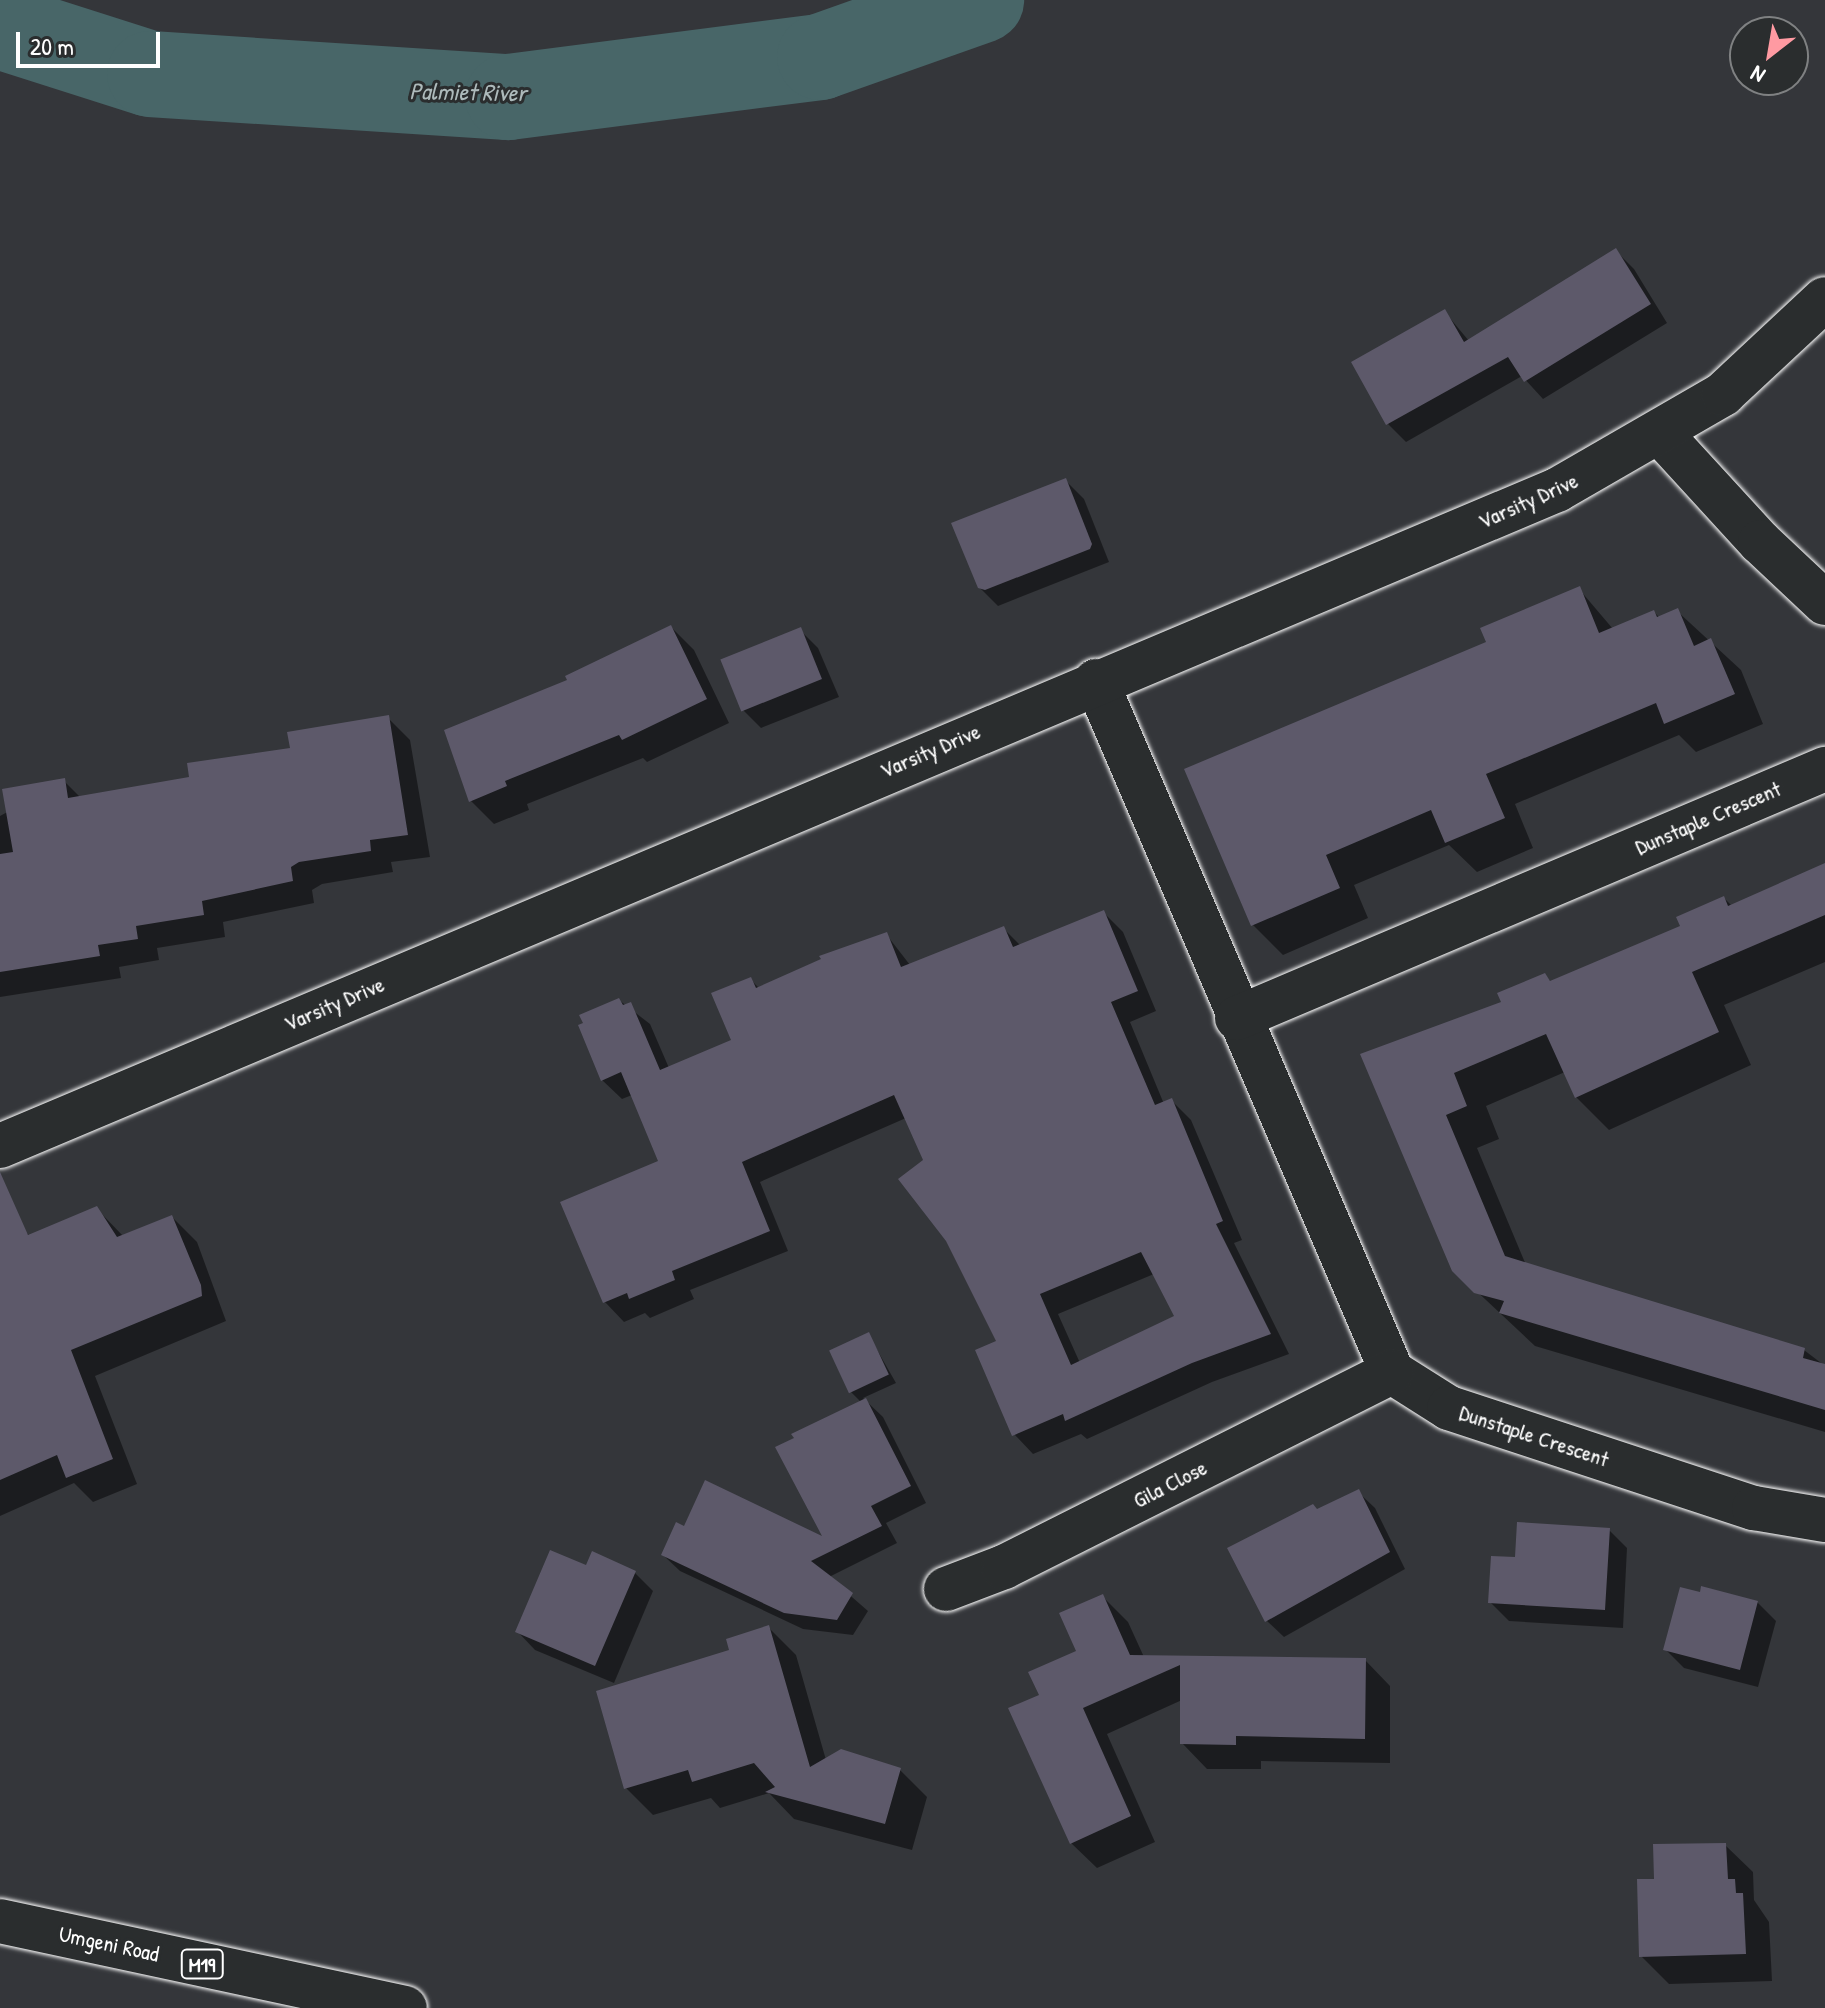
<!DOCTYPE html>
<style>
body{margin:0}
#map{position:relative;width:1825px;height:2008px;overflow:hidden;background:#34363a;font-family:"Patrick Hand",sans-serif}
div>[style]{position:absolute}
.shadow>*{inset:0;background:#0007}
.river>*{height:86px;margin:-43px;padding:0 43px;transform-origin:43px;border-radius:43px;background:#486668}
.building>*{inset:0;background:#5d596a;transform-origin:0 0}
.roads{filter:drop-shadow(0 0 2px #fff) drop-shadow(0 0 2px #fff)}
.minor>*{height:44px;margin:-22px;padding:0 22px;transform-origin:22px;border-radius:22px;background:#2a2d2e}
.highway>*{height:44px;margin:-22px;padding:0 22px;transform-origin:22px;border-radius:22px;background:#2a2d2e}
span{translate:-50% -50%;white-space:nowrap;text-align:center;line-height:1.15;-webkit-text-stroke:6px #2a2d2e;paint-order:stroke}
.shield-label span{padding:2px 6px;background:#2a2d2e;border:2px solid;border-radius:6px;-webkit-text-stroke-width:0}
.shield-label{font-size:20px;color:#fff;font-weight:700}
.street-label{font-size:22px;color:#fff}
.water-label{font-size:24px;color:#adbabb;font-style:italic}
.north{position:absolute;left:1729px;top:16px;width:80px;height:80px;box-sizing:border-box;background:#2a2d2e;border:2px solid #7f8182;border-radius:50%;rotate:211deg;font-size:22px;font-weight:700;line-height:32px;text-align:center;color:#fff}
.north::after{content:'';display:block;margin:auto;width:28px;height:36px;background:#ff9aa2;clip-path:polygon(50% 0,100% 100%,50% 72%,0 100%)}
.scale{position:absolute;left:16px;top:32px;width:144px;height:36px;box-sizing:border-box;border:4px solid #fff;border-top:0;padding-left:10px;font-size:24px;line-height:28px;white-space:nowrap;color:#fff;-webkit-text-stroke:6px #2a2d2e;paint-order:stroke}
</style>
<div id="map">
<div class="shadow">
<i style="clip-path:polygon(1616px 251px,1634px 269px,1667px 323px,1543px 399px,1522px 376px,1406px 442px,1388px 424px,1444px 311px,1469px 341px)"></i>
<i style="clip-path:polygon(1065px 480px,1084px 499px,1109px 562px,998px 606px,979px 587px)"></i>
<i style="clip-path:polygon(1579px 589px,1613px 629px,1654px 612px,1660px 618px,1677px 611px,1741px 670px,1763px 724px,1696px 752px,1679px 735px,1515px 804px,1533px 848px,1477px 872px,1449px 845px,1354px 885px,1368px 918px,1283px 955px,1253px 925px,1489px 643px)"></i>
<i style="clip-path:polygon(671px 627px,694px 650px,729px 723px,647px 762px,643px 758px,527px 804px,529px 810px,494px 824px,471px 801px)"></i>
<i style="clip-path:polygon(800px 630px,818px 648px,839px 697px,761px 728px,743px 710px)"></i>
<i style="clip-path:polygon(388px 718px,410px 740px,430px 857px,391px 862px,393px 872px,322px 884px,312px 890px,314px 903px,223px 922px,225px 937px,157px 948px,159px 960px,119px 967px,121px 978px,0 997px,0 816px,64px 781px,81px 798px,192px 779px)"></i>
<i style="clip-path:polygon(1825px 885px,1825px 962px,1724px 1005px,1751px 1065px,1609px 1130px,1576px 1097px,1565px 1072px,1486px 1106px,1499px 1139px,1477px 1148px,1526px 1265px,1804px 1350px,1825px 1366px,1825px 1432px,1535px 1346px,1454px 1270px,1363px 1055px,1504px 1003px,1544px 975px,1552px 983px,1682px 927px,1724px 898px,1732px 906px)"></i>
<i style="clip-path:polygon(evenodd,1103px 912px,1123px 932px,1156px 1011px,1130px 1022px,1164px 1104px,1171px 1100px,1191px 1120px,1242px 1240px,1234px 1243px,1289px 1354px,1212px 1382px,1087px 1439px,1081px 1434px,1033px 1454px,1014px 1434px,999px 1342px,906px 1118px,760px 1182px,788px 1251px,690px 1290px,694px 1299px,650px 1318px,645px 1313px,624px 1322px,605px 1302px,661px 1162px,632px 1095px,622px 1099px,602px 1080px,619px 1000px,650px 1024px,669px 1068px,734px 1041px,750px 979px,760px 989px,886px 934px,910px 965px,1003px 928px,1021px 946px,1103px 912px,1154px 1274px,1176px 1317px,1080px 1363px,1058px 1314px,1154px 1274px)"></i>
<i style="clip-path:polygon(96px 1208px,124px 1237px,172px 1217px,197px 1242px,226px 1321px,95px 1376px,137px 1484px,93px 1502px,74px 1483px,0 1516px,0 1241px,24px 1231px,30px 1236px)"></i>
<i style="clip-path:polygon(868px 1334px,896px 1383px,863px 1398px,883px 1417px,926px 1503px,886px 1523px,897px 1543px,829px 1577px,868px 1611px,853px 1635px,803px 1629px,680px 1571px,663px 1555px,685px 1528px,826px 1541px,862px 1403px,850px 1391px)"></i>
<i style="clip-path:polygon(1358px 1492px,1375px 1508px,1405px 1569px,1284px 1637px,1267px 1621px,1318px 1511px)"></i>
<i style="clip-path:polygon(1609px 1530px,1627px 1548px,1623px 1628px,1509px 1621px,1490px 1602px,1517px 1559px)"></i>
<i style="clip-path:polygon(587px 1568px,635px 1573px,653px 1591px,614px 1683px,535px 1650px,517px 1631px)"></i>
<i style="clip-path:polygon(1701px 1595px,1757px 1602px,1776px 1621px,1758px 1687px,1684px 1668px,1665px 1649px)"></i>
<i style="clip-path:polygon(1102px 1596px,1128px 1622px,1144px 1657px,1365px 1660px,1390px 1686px,1390px 1763px,1261px 1761px,1261px 1769px,1207px 1769px,1182px 1743px,1182px 1700px,1107px 1734px,1155px 1842px,1097px 1868px,1071px 1843px,1042px 1696px,1078px 1652px)"></i>
<i style="clip-path:polygon(769px 1628px,796px 1655px,826px 1760px,900px 1770px,927px 1797px,912px 1850px,794px 1819px,769px 1793px,720px 1808px,711px 1798px,653px 1815px,626px 1788px,731px 1651px)"></i>
<i style="clip-path:polygon(1725px 1845px,1753px 1872px,1754px 1900px,1769px 1922px,1772px 1981px,1669px 1984px,1641px 1956px,1656px 1881px)"></i>
</div>
<div class="river">
<i style="left:0;top:26px;width:157px;rotate:17.7deg"></i>
<i style="left:150px;top:74px;width:359px;rotate:3.7deg"></i>
<i style="left:508px;top:97px;width:315px;rotate:-7.3deg"></i>
<i style="left:820px;top:57px;width:171px;rotate:-19.5deg"></i>
</div>
<div class="building">
<i style="clip-path:polygon(1616px 248px,1651px 304px,1524px 382px,1508px 357px,1386px 425px,1351px 362px,1445px 309px,1464px 342px)"></i>
<i style="clip-path:polygon(1066px 478px,1092px 544px,1090px 549px,985px 590px,978px 588px,951px 523px)"></i>
<i style="clip-path:polygon(1580px 586px,1599px 633px,1654px 610px,1657px 617px,1678px 608px,1694px 646px,1711px 638px,1735px 694px,1664px 724px,1656px 703px,1486px 774px,1505px 818px,1445px 843px,1431px 810px,1326px 855px,1340px 888px,1251px 926px,1184px 769px,1486px 642px,1480px 628px)"></i>
<i style="clip-path:polygon(671px 625px,707px 699px,622px 740px,619px 735px,505px 781px,507px 786px,469px 802px,444px 730px,567px 680px,565px 676px)"></i>
<i style="left:801px;top:627px;width:56px;height:87px;rotate:68deg"></i>
<i style="clip-path:polygon(389px 715px,408px 835px,370px 840px,371px 851px,299px 862px,291px 867px,293px 881px,202px 901px,204px 915px,136px 926px,138px 939px,98px 945px,100px 956px,0 972px,0 854px,13px 852px,2px 789px,65px 778px,68px 798px,189px 777px,187px 763px,290px 748px,287px 732px)"></i>
<i style="clip-path:polygon(1825px 863px,1825px 915px,1692px 972px,1719px 1032px,1575px 1098px,1546px 1034px,1454px 1073px,1467px 1106px,1446px 1115px,1505px 1256px,1805px 1348px,1803px 1358px,1825px 1364px,1825px 1410px,1499px 1313px,1504px 1301px,1474px 1293px,1452px 1271px,1360px 1054px,1501px 1002px,1497px 993px,1545px 973px,1550px 981px,1680px 926px,1676px 917px,1724px 896px,1728px 906px)"></i>
<i style="clip-path:polygon(evenodd,1104px 910px,1138px 991px,1111px 1002px,1155px 1105px,1172px 1098px,1223px 1221px,1216px 1224px,1271px 1334px,1192px 1363px,1065px 1421px,1063px 1414px,1012px 1436px,975px 1350px,996px 1341px,946px 1241px,898px 1179px,923px 1160px,894px 1095px,742px 1162px,770px 1231px,672px 1271px,675px 1280px,629px 1299px,627px 1293px,603px 1303px,560px 1202px,658px 1161px,621px 1072px,601px 1081px,578px 1025px,583px 1023px,579px 1015px,619px 998px,623px 1005px,631px 1002px,660px 1070px,731px 1040px,711px 993px,751px 977px,756px 988px,821px 959px,819px 956px,887px 932px,901px 967px,1004px 926px,1013px 947px,1104px 910px,1141px 1252px,1174px 1316px,1071px 1365px,1040px 1294px,1141px 1252px)"></i>
<i style="clip-path:polygon(0 1172px,28px 1235px,97px 1206px,117px 1237px,172px 1215px,201px 1285px,202px 1296px,71px 1350px,113px 1459px,66px 1478px,57px 1455px,0 1480px)"></i>
<i style="left:869px;top:1332px;width:47px;height:44px;rotate:65deg"></i>
<i style="clip-path:polygon(866px 1398px,911px 1486px,871px 1506px,882px 1526px,811px 1561px,853px 1593px,837px 1620px,784px 1613px,661px 1555px,676px 1522px,684px 1526px,705px 1480px,822px 1536px,775px 1447px,794px 1438px,791px 1434px)"></i>
<i style="clip-path:polygon(1359px 1489px,1390px 1552px,1265px 1622px,1227px 1548px,1313px 1504px,1317px 1509px)"></i>
<i style="clip-path:polygon(1517px 1522px,1610px 1528px,1605px 1610px,1488px 1603px,1491px 1556px,1515px 1557px)"></i>
<i style="clip-path:polygon(550px 1550px,586px 1565px,592px 1551px,636px 1571px,595px 1666px,515px 1632px)"></i>
<i style="clip-path:polygon(1701px 1586px,1758px 1601px,1740px 1670px,1663px 1650px,1680px 1587px,1700px 1592px)"></i>
<i style="clip-path:polygon(1103px 1594px,1130px 1655px,1366px 1658px,1365px 1739px,1236px 1736px,1236px 1745px,1180px 1744px,1180px 1665px,1083px 1708px,1131px 1816px,1070px 1844px,1008px 1708px,1039px 1695px,1028px 1672px,1076px 1651px,1059px 1613px)"></i>
<i style="clip-path:polygon(769px 1625px,810px 1767px,841px 1749px,901px 1768px,885px 1824px,765px 1792px,775px 1787px,754px 1763px,692px 1782px,688px 1770px,624px 1789px,596px 1691px,729px 1650px,726px 1639px)"></i>
<i style="clip-path:polygon(1726px 1843px,1728px 1879px,1735px 1879px,1736px 1893px,1743px 1893px,1746px 1954px,1639px 1957px,1637px 1879px,1654px 1879px,1653px 1844px)"></i>
</div>
<div class="roads">
<div class="minor">
<i style="left:1660px;top:433px;width:148px;rotate:47.5deg"></i>
<i style="left:1760px;top:542px;width:89px;rotate:43.2deg"></i>
<i style="left:1096px;top:681px;width:752px;rotate:66.81deg"></i>
<i style="left:1392px;top:1372px;width:67px;rotate:32.3deg"></i>
<i style="left:1449px;top:1408px;width:321px;rotate:18.2deg"></i>
<i style="left:1754px;top:1508px;width:72px;rotate:9.6deg"></i>
<i style="left:1237px;top:1018px;width:639px;rotate:-22.95deg"></i>
<i style="left:0;top:1146px;width:1690px;rotate:-22.85deg"></i>
<i style="left:1557px;top:490px;width:192px;rotate:-30deg"></i>
<i style="left:1723px;top:394px;width:139px;rotate:-43deg"></i>
<i style="left:946px;top:1589px;width:62px;rotate:-20.8deg"></i>
<i style="left:1004px;top:1567px;width:434px;rotate:-26.7deg"></i>
</div>
<div class="highway">
<i style="left:0;top:1921px;width:414px;rotate:12.1deg"></i>
</div>
</div>
<div class="shield-label">
<span style="left:202px;top:1964px">M19</span>
</div>
<div class="street-label">
<span style="left:1528px;top:501px;rotate:-24deg">Varsity Drive</span>
<span style="left:930px;top:751px;rotate:-23deg">Varsity Drive</span>
<span style="left:1708px;top:818px;rotate:-23deg">Dunstaple Crescent</span>
<span style="left:334px;top:1004px;rotate:-23deg">Varsity Drive</span>
<span style="left:1534px;top:1436px;rotate:18deg">Dunstaple Crescent</span>
<span style="left:1170px;top:1484px;rotate:-27deg">Gila Close</span>
<span style="left:109px;top:1944px;rotate:12deg">Umgeni Road</span>
</div>
<div class="water-label">
<span style="left:468px;top:92px;rotate:1deg">Palmiet River</span>
</div>
<div class="north">N</div>
<div class="scale">20 m</div>
</div>
